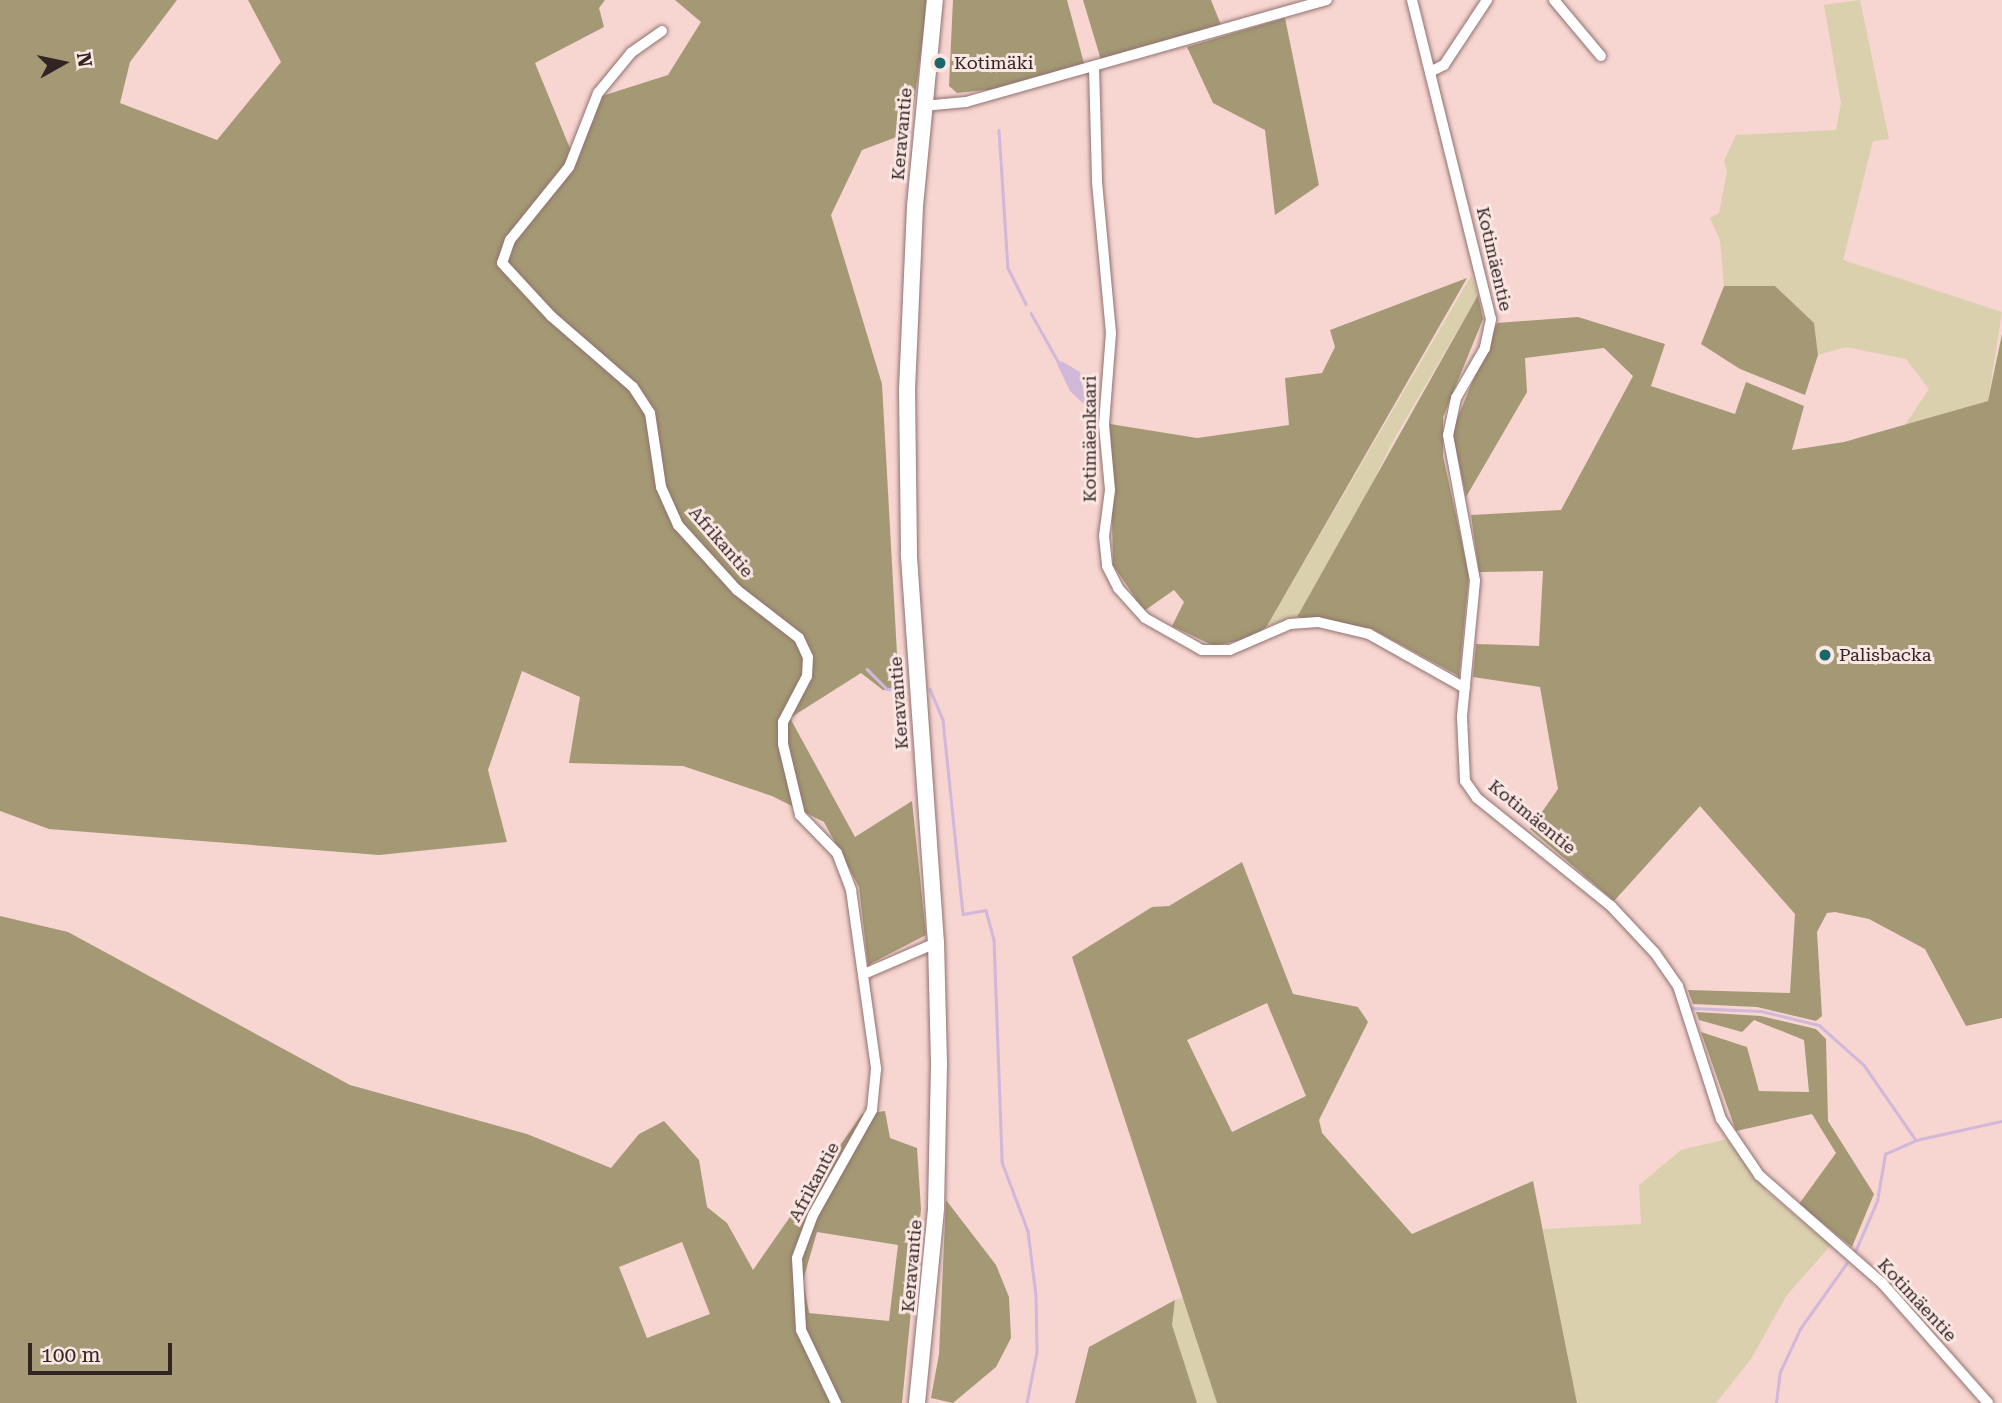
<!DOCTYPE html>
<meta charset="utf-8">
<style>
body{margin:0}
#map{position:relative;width:2002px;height:1403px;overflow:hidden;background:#f7d5d1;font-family:"Roboto Serif",serif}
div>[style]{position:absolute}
.green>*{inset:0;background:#dad0ae}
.forest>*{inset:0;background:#a49974}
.water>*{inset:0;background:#d1b8d9}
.stream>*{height:2.5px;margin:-1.25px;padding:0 1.25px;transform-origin:1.25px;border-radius:1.25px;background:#d1b8d9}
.roads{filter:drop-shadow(0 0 2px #90726f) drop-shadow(0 0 2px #90726f)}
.street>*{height:10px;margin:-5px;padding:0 5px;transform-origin:5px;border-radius:5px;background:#fff}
.secondary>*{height:16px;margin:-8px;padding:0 8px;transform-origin:8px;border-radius:8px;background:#fff}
.dots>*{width:19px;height:19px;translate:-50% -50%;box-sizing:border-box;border:4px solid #fae6e3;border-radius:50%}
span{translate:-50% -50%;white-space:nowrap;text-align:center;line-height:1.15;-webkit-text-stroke:6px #fae6e3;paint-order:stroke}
.poi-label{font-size:18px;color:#312423}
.left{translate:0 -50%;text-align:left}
.street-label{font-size:18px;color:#312423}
.north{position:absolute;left:28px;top:28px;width:70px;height:70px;-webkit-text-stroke:5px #fae6e3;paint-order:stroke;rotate:81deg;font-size:19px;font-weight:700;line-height:28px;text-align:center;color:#312423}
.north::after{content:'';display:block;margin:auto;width:24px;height:32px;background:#312423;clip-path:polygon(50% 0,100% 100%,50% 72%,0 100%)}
.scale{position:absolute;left:28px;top:1343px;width:144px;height:32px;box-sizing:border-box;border:4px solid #312423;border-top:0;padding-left:9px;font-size:21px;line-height:24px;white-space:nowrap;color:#312423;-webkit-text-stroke:5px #fae6e3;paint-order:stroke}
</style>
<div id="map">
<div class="green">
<i style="clip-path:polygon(1860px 0,1889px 139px,1873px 141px,1843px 260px,2002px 312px,1988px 401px,1905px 425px,1929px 389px,1906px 359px,1846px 347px,1818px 355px,1814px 323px,1775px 286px,1724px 286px,1720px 240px,1710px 218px,1719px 213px,1727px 172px,1724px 161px,1736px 135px,1836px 130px,1841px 103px,1824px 5px)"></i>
<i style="clip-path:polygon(1471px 276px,1478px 295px,1393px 441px,1342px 544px,1297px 617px,1267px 626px)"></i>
<i style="clip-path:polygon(1727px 1139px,1767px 1192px,1831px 1245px,1787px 1295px,1751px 1359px,1716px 1403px,1577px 1403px,1543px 1229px,1641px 1224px,1639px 1185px,1681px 1150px)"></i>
<i style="clip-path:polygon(1184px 1297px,1217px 1403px,1197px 1403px,1189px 1383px,1171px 1325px,1175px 1300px)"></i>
</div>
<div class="forest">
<i style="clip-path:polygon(0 0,177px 0,130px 62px,120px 103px,217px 140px,281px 62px,248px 0,605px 0,599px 8px,604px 27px,535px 63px,576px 163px,602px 96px,668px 75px,701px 22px,675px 0,928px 0,910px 132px,862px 150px,831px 215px,882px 384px,899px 690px,883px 690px,861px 673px,790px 718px,855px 837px,912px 801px,926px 935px,868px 965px,859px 887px,824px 822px,772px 796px,683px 766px,569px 763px,580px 697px,522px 671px,488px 770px,507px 842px,379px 855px,49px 829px,0 811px)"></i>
<i style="clip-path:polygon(953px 0,1067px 0,1085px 67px,1006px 88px,957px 93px,949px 86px)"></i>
<i style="clip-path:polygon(1083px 0,1211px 0,1221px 25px,1101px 60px)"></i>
<i style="clip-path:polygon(1285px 18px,1319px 185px,1275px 215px,1265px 130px,1213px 103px,1187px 47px)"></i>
<i style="clip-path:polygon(1467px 278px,1267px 626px,1255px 637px,1214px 646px,1172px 626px,1184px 602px,1174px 590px,1144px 611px,1113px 565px,1110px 424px,1197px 438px,1289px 425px,1285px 378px,1322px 373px,1335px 347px,1330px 330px)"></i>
<i style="clip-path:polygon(1724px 286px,1775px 286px,1814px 323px,1818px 355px,1805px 395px,1740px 369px,1701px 344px)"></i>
<i style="clip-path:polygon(1478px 295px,1483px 319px,1443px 417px,1443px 456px,1469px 575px,1459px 676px,1372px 629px,1297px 617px)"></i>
<i style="clip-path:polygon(1578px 317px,1665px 344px,1651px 386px,1735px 414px,1746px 382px,1804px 406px,1792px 450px,1844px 442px,1988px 401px,2002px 334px,2002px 1018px,1966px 1026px,1925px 949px,1869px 919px,1835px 912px,1827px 913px,1817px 932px,1822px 1016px,1816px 1021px,1757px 1007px,1693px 1004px,1688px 990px,1790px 993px,1795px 914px,1700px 806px,1614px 901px,1530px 829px,1558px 789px,1540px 687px,1473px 677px,1476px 644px,1539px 646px,1543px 571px,1479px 572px,1471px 515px,1561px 510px,1633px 376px,1604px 348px,1525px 358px,1527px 392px,1466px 497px,1452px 431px,1497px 323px)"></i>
<i style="clip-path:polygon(evenodd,1242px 862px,1293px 994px,1358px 1007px,1368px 1022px,1319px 1120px,1322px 1133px,1412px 1234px,1533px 1181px,1577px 1403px,1217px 1403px,1072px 957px,1152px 907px,1169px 906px,1242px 862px,1267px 1003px,1306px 1096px,1232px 1132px,1187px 1040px,1267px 1003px)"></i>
<i style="clip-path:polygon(evenodd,0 916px,68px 932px,350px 1085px,527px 1134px,611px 1168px,639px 1134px,664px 1121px,699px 1160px,707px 1207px,727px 1223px,753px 1270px,862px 1114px,885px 1111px,890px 1138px,917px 1148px,921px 1209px,902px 1403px,0 1403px,0 916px,817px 1232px,898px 1245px,889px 1321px,809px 1313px,803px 1280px,817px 1232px,0 916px,682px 1242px,710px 1314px,647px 1338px,619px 1267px,682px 1242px)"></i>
<i style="clip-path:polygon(1696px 1012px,1761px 1016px,1816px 1029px,1826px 1039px,1828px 1121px,1874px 1194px,1852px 1247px,1799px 1204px,1836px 1153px,1812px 1114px,1736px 1131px,1701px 1032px,1747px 1047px,1759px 1091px,1809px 1092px,1804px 1040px,1754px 1020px,1742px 1032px,1699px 1020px)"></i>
<i style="clip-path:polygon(946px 1200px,996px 1265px,1009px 1297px,1011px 1338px,996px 1367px,953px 1403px,931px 1398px,939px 1354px)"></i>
<i style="clip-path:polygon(1175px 1300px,1172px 1325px,1197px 1403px,1075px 1403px,1089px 1347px)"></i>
</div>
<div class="water">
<i style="clip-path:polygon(1061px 361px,1080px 372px,1086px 406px,1070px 391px,1057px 364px)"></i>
</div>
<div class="stream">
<i style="left:999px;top:130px;width:138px;rotate:86.3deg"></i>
<i style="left:1008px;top:268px;width:40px;rotate:63.4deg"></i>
<i style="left:1031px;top:313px;width:57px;rotate:60.8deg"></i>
<i style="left:867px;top:669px;width:28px;rotate:45deg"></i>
<i style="left:887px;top:689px;width:15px;rotate:-4deg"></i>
<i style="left:930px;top:689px;width:34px;rotate:67deg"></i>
<i style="left:943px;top:720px;width:195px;rotate:84.1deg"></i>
<i style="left:963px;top:914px;width:23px;rotate:-10deg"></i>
<i style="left:986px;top:910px;width:30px;rotate:75deg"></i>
<i style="left:994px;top:939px;width:223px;rotate:87.9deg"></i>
<i style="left:1002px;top:1162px;width:74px;rotate:69.4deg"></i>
<i style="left:1028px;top:1231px;width:64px;rotate:82.9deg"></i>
<i style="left:1036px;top:1295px;width:57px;rotate:89deg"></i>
<i style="left:1037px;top:1352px;width:52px;rotate:101.1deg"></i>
<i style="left:1690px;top:1008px;width:71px;rotate:2.4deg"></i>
<i style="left:1761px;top:1011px;width:60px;rotate:13.6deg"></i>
<i style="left:1819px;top:1025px;width:60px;rotate:41.6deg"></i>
<i style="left:1864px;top:1065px;width:91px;rotate:55.3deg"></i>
<i style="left:1854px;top:1254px;width:58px;rotate:-66.5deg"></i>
<i style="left:1877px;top:1201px;width:48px;rotate:-80.3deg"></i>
<i style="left:1885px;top:1154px;width:34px;rotate:-24deg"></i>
<i style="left:1916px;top:1140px;width:88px;rotate:-12.5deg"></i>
<i style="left:1776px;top:1403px;width:31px;rotate:-83deg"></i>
<i style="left:1780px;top:1372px;width:47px;rotate:-65.1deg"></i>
<i style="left:1800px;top:1329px;width:80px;rotate:-54.7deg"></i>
</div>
<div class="roads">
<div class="street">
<i style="left:1412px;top:0;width:329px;rotate:76.1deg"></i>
<i style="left:1491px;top:319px;width:30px;rotate:102deg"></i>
<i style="left:1485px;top:348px;width:58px;rotate:120.1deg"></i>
<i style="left:1456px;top:398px;width:38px;rotate:102deg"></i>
<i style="left:1448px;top:435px;width:148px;rotate:79.5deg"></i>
<i style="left:1475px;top:581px;width:137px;rotate:95.5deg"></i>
<i style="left:1462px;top:717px;width:64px;rotate:87.3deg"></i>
<i style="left:1465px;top:781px;width:21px;rotate:55deg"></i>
<i style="left:1477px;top:798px;width:172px;rotate:38.9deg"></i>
<i style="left:1611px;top:906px;width:64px;rotate:46.9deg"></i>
<i style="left:1655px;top:953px;width:40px;rotate:55.1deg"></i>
<i style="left:1678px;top:986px;width:140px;rotate:72.1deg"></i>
<i style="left:1721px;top:1119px;width:68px;rotate:55.8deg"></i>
<i style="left:1759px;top:1175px;width:164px;rotate:41.3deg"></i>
<i style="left:1882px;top:1283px;width:160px;rotate:48.5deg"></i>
<i style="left:1554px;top:0;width:73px;rotate:50deg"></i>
<i style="left:662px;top:31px;width:38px;rotate:145deg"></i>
<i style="left:631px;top:53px;width:52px;rotate:129.5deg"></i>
<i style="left:598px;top:93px;width:79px;rotate:111.4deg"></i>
<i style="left:569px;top:167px;width:94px;rotate:128.9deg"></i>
<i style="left:510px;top:240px;width:24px;rotate:109deg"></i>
<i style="left:502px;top:263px;width:72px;rotate:47.2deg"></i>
<i style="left:551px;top:316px;width:108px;rotate:40.9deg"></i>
<i style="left:633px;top:387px;width:31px;rotate:57deg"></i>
<i style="left:650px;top:413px;width:75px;rotate:81.5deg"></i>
<i style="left:661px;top:487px;width:42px;rotate:65.9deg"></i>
<i style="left:678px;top:525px;width:88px;rotate:47.8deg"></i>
<i style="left:737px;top:590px;width:78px;rotate:37.7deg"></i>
<i style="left:799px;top:638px;width:21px;rotate:65deg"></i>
<i style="left:808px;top:657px;width:19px;rotate:93deg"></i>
<i style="left:807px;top:676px;width:52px;rotate:117.6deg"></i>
<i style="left:783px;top:722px;width:22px;rotate:90deg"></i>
<i style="left:783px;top:744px;width:73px;rotate:76.5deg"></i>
<i style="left:800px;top:815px;width:53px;rotate:45.8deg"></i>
<i style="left:837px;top:853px;width:40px;rotate:69deg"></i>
<i style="left:851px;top:890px;width:181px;rotate:82deg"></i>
<i style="left:876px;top:1069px;width:41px;rotate:95.6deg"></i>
<i style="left:872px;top:1110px;width:120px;rotate:119.3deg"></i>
<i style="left:813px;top:1215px;width:46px;rotate:110.4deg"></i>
<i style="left:797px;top:1258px;width:72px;rotate:86.8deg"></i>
<i style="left:801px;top:1330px;width:81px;rotate:64.4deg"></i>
<i style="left:1094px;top:66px;width:116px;rotate:88.5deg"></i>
<i style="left:1097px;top:182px;width:152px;rotate:84.7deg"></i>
<i style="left:1111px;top:333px;width:92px;rotate:94.4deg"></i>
<i style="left:1104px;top:425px;width:65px;rotate:84.7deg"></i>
<i style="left:1110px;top:490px;width:46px;rotate:97.4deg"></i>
<i style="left:1104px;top:536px;width:30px;rotate:84deg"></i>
<i style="left:1107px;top:566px;width:25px;rotate:63deg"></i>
<i style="left:1118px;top:588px;width:40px;rotate:48deg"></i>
<i style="left:1145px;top:618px;width:65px;rotate:29.3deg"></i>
<i style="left:1202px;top:650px;width:28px"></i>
<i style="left:1230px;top:650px;width:65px;rotate:-23.4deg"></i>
<i style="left:1290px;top:624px;width:28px;rotate:-4deg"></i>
<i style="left:1318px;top:622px;width:52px;rotate:13.2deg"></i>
<i style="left:1369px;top:634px;width:110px;rotate:29.4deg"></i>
<i style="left:1430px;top:72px;width:16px;rotate:-27deg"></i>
<i style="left:1444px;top:65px;width:78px;rotate:-56.5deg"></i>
<i style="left:923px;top:106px;width:43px;rotate:-5.3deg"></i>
<i style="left:966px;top:102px;width:375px;rotate:-15.8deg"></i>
<i style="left:864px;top:974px;width:78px;rotate:-23.3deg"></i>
</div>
<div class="secondary">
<i style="left:917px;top:1403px;width:196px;rotate:-84.4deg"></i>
<i style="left:936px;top:1208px;width:144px;rotate:-88.8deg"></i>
<i style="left:939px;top:1064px;width:121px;rotate:-91.4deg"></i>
<i style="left:936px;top:943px;width:392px;rotate:-94deg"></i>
<i style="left:909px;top:552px;width:162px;rotate:-90.7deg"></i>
<i style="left:907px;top:390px;width:184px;rotate:-87.5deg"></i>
<i style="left:915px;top:206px;width:207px;rotate:-84.5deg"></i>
</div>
</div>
<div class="dots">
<i style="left:940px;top:63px;background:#196768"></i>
<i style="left:1825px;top:655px;background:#196768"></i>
</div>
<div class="poi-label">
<span class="left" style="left:954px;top:63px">Kotimäki</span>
<span class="left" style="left:1839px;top:655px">Palisbacka</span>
</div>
<div class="street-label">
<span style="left:902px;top:134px;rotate:-85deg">Keravantie</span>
<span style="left:1494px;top:259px;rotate:77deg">Kotimäentie</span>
<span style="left:1090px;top:439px;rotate:-90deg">Kotimäenkaari</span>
<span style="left:721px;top:542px;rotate:49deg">Afrikantie</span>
<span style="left:899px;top:703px;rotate:-94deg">Keravantie</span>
<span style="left:1532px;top:817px;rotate:39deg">Kotimäentie</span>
<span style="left:814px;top:1182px;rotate:-62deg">Afrikantie</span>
<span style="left:912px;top:1266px;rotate:-85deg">Keravantie</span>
<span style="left:1917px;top:1300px;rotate:47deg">Kotimäentie</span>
</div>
<div class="north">N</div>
<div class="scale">100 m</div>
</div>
